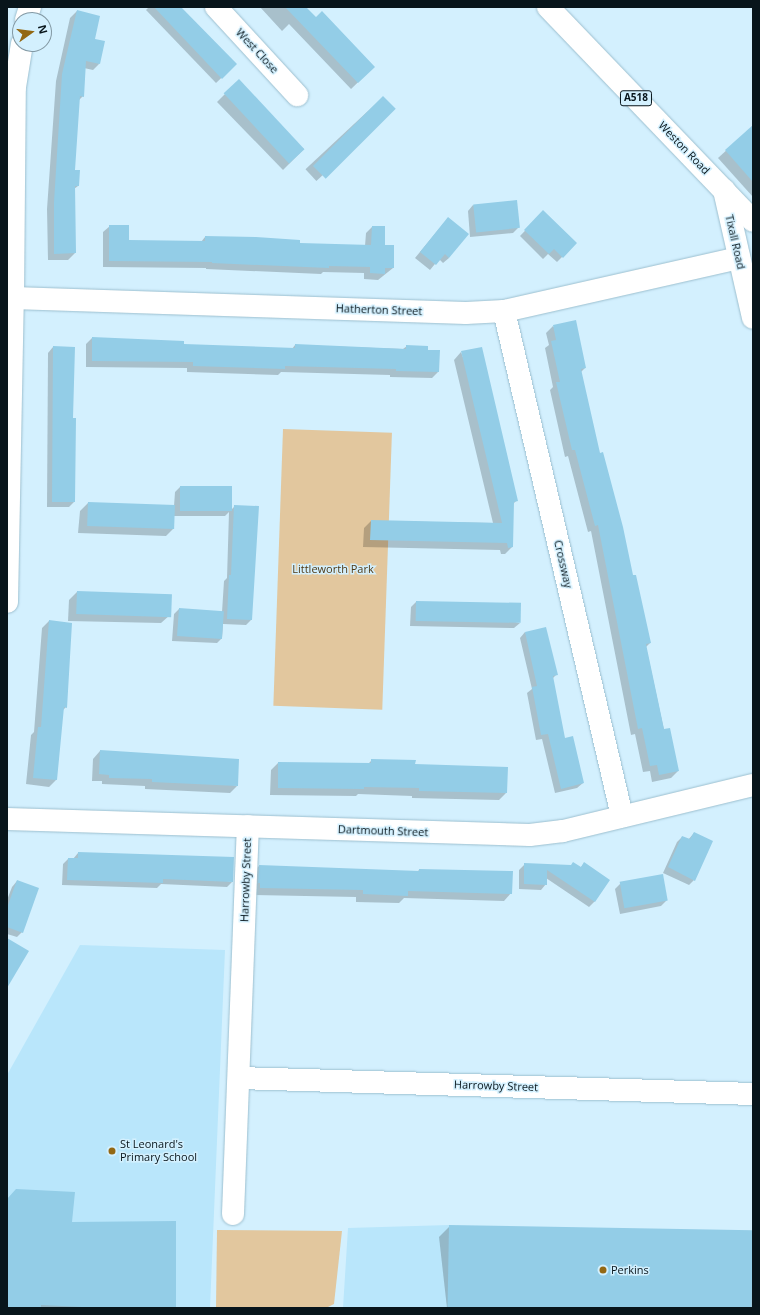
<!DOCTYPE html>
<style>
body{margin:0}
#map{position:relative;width:760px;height:1315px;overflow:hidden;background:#d3f0fe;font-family:"Open Sans",sans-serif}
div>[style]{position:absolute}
.built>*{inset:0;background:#b9e6fb}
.green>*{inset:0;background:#e2c79e;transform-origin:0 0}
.shadow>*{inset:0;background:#0003;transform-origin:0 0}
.building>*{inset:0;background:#93cde7;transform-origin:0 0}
.roads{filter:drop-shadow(0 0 1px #9cbfcf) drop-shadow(0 0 1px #9cbfcf)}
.minor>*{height:22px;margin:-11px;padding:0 11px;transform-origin:11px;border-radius:11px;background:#fff}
.highway>*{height:22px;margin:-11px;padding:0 11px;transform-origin:11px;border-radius:11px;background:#fff}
.dots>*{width:11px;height:11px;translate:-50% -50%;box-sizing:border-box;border:2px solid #d3f0fe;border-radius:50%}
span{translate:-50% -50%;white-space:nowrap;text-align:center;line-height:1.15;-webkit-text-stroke:3px #d3f0fe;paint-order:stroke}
.shield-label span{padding:1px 3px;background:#d3f0fe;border:1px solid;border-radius:3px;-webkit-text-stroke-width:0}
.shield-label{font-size:10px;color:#08151b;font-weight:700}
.street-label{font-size:11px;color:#08151b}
.park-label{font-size:11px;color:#4e3814}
.poi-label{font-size:11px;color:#08151b}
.left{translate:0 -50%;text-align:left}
.frame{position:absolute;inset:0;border:8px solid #08151b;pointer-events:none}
.north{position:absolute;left:12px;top:12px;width:40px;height:40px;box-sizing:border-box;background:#d3f0fe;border:1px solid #8298a3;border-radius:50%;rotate:76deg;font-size:11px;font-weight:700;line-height:16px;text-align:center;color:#08151b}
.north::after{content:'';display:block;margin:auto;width:14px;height:18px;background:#936813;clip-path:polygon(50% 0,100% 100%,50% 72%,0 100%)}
</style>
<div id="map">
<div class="built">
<i style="clip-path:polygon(80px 945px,225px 950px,210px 1308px,7px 1308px,7px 1075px)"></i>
<i style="clip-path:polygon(449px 1225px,753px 1308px,343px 1308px,348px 1228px)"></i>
</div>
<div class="green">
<i style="left:283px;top:429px;width:109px;height:277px;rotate:2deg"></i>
<i style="clip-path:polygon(217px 1230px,342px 1231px,334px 1304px,326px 1308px,216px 1308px)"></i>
</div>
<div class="shadow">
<i style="clip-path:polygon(149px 7px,180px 7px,236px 64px,216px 83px,146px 10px)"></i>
<i style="clip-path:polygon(260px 7px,305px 7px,316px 18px,374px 67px,351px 89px,289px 24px,282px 31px)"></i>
<i style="clip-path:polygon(77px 11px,94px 40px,99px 64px,93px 70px,84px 68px,83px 96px,78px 101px,74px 171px,78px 186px,74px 189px,75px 253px,68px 260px,48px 260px,47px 209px,56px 81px,70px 18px)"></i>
<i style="clip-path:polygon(225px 94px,304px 149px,283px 170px,217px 102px)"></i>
<i style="left:383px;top:97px;width:16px;height:106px;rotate:47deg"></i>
<i style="clip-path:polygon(753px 126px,753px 197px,718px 158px)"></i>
<i style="clip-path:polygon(473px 205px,519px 227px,513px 233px,470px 237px,468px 211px)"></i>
<i style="clip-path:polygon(543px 212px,576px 243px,557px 262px,548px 254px,543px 259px,520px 236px)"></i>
<i style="clip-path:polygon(443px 224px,449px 258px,443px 263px,439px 259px,430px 270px,415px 258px)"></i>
<i style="clip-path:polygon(110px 226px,128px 241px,201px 242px,205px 237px,299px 244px,365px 246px,366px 233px,372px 227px,384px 246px,393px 268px,378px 280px,364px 279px,364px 273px,323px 272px,321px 274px,206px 269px,206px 268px,103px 267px,103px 232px)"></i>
<i style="clip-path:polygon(553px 326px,585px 368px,581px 372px,599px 454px,650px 643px,646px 647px,664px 730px,678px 771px,671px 778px,652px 782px,650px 771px,643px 772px,635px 734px,631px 735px,591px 531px,588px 532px,568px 456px,565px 457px,550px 390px,553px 387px,545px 348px,549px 345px,546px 333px)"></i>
<i style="clip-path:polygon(92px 338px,183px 345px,292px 349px,295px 345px,403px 349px,407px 346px,427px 351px,438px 372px,432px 378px,390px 377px,390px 375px,281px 372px,278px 375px,187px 372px,187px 368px,86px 367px,86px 344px)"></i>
<i style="clip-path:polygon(53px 347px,72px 419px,74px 502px,69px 507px,47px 507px,48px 353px)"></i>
<i style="clip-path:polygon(461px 352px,516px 501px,513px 504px,512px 547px,505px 554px,501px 554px,500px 550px,363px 547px,364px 528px,371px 521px,493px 523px,454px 360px)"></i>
<i style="clip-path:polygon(180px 487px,231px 487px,231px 510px,235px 506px,258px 507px,251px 620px,246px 625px,223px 624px,222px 638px,217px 643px,172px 641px,174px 614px,179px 609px,222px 612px,224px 581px,227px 578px,229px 512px,225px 516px,174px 516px,174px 528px,166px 536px,78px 533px,80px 511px,88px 503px,174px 506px,175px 492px)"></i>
<i style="clip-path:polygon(77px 592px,171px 595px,170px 615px,161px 623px,68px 621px,69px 600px)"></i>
<i style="clip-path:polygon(416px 602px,520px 623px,514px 628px,410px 626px,411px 607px)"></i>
<i style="clip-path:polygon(49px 621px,66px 707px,63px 710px,56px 780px,49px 787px,26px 784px,31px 735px,34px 732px,42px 628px)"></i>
<i style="clip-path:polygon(525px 632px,556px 675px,552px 679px,564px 740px,583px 783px,577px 788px,555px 793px,542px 739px,536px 740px,527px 693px,532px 689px,520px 638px)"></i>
<i style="clip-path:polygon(100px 751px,237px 786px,230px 793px,145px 789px,145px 786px,102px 784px,102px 781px,92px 781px,93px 759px)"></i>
<i style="clip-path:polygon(372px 760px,414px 765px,506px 793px,499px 800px,412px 798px,412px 796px,358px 794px,356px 796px,270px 795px,271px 770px,278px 763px,368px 764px)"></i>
<i style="clip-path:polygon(694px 833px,694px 880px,689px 885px,663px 873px,677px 842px,682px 837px,688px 840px)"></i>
<i style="clip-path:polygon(78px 853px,232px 882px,227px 887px,161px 884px,157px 888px,62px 885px,63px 864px,68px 859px,73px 859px)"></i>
<i style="clip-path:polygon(525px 864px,580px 868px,584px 864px,595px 901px,589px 907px,546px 878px,546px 884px,541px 890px,519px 889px,519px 870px)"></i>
<i style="clip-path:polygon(259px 866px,417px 872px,419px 870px,511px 893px,504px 901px,404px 898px,399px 903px,356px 902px,356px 897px,253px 895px,252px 873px)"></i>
<i style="clip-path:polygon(17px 881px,22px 932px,17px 937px,7px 934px,7px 900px,12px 887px)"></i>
<i style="clip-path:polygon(620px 884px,667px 900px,661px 906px,620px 914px,615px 889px)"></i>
<i style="clip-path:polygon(7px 1200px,71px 1223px,175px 1308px,7px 1308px)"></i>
<i style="clip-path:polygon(450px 1226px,753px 1233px,753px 1308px,447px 1308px,439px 1237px)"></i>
</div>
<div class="building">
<i style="clip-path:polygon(154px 7px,181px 7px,237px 64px,222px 79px)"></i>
<i style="clip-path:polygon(285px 7px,306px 7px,316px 17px,322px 11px,375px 67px,358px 83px)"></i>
<i style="clip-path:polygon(77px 10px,100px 16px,95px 39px,105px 41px,100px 64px,86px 61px,84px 97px,80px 96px,75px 170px,80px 170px,79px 186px,75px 186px,76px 253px,54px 254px,54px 202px,62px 74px)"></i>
<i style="left:239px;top:79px;width:96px;height:21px;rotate:47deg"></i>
<i style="left:383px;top:96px;width:18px;height:99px;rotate:45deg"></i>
<i style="clip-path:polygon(753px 125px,753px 182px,725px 150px)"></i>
<i style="left:517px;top:200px;width:28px;height:44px;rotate:84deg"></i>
<i style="clip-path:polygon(543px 210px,577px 243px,563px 258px,554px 249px,549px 254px,524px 230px)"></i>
<i style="clip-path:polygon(448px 217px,469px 234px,449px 258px,445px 254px,436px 265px,420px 252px)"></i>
<i style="clip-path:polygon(109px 225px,129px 225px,129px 240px,205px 241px,205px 236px,256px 237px,300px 240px,300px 243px,371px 245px,372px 226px,385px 226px,385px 245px,394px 245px,394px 268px,385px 268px,385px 274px,370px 273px,370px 267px,329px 266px,329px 268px,212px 263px,212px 262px,109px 261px)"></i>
<i style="clip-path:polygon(576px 320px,586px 368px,581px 369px,600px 453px,603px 452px,623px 527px,633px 575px,636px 575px,651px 643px,646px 644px,664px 729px,670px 728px,679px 771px,659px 775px,657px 765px,650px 766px,642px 728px,638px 729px,598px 525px,595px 526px,575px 450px,572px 450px,556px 382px,560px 382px,551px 341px,556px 340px,553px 325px)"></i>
<i style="clip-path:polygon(92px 337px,184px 341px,184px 344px,295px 348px,295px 344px,406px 349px,406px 345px,428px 346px,428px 350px,440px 350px,439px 372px,396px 371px,396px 369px,285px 366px,285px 369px,193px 366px,193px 362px,92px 361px)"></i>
<i style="clip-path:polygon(53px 346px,75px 347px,73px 418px,76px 418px,75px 502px,52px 502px)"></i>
<i style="clip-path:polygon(482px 347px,518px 501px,514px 502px,513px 547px,508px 548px,507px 543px,370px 540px,371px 520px,502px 523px,461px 351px)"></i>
<i style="left:180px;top:486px;width:52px;height:25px"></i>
<i style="left:88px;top:502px;width:87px;height:24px;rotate:2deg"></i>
<i style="clip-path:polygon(234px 505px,259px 506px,252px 620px,227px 619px,229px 575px,231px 575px)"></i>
<i style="left:77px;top:591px;width:95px;height:23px;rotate:2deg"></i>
<i style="left:416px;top:601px;width:105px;height:20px;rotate:1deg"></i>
<i style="left:179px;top:608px;width:45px;height:28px;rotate:4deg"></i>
<i style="clip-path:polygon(49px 620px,72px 623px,67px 708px,64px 707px,57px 780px,33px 778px,38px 727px,41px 727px)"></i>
<i style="clip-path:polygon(546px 627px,558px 675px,553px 676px,565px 738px,573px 736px,584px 783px,561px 789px,548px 734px,541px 735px,532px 687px,537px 686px,525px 632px)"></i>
<i style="clip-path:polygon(100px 750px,239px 759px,238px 786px,152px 782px,152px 779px,109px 778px,109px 775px,99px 774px)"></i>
<i style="clip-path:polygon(371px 759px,416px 760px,415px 764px,508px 767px,507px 793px,419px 791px,419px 788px,364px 787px,364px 789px,278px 788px,278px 762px,371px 763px)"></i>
<i style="clip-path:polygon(694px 832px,713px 841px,695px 881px,668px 867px,682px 836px,690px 839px)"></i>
<i style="clip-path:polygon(78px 852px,234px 857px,233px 882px,163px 879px,163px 883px,67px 880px,68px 858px,78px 858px)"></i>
<i style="clip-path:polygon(573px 862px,581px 867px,584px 862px,610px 880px,595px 902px,547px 870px,547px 885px,524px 884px,524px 863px,571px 865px)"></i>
<i style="clip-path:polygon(259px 865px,419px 871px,419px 869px,513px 871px,512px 894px,408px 891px,408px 896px,363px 894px,363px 890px,260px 888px,260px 883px,258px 883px)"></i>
<i style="left:663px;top:874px;width:27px;height:44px;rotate:80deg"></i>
<i style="clip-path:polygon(17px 880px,39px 888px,23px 933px,7px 927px,7px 908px)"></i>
<i style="clip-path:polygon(7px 938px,29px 951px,7px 988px)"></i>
<i style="clip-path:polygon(16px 1189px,75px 1192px,72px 1222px,176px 1221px,176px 1308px,102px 1308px,41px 1305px,41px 1308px,7px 1308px,7px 1199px)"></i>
<i style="left:449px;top:1225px;width:304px;height:83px;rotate:1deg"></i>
</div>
<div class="roads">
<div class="minor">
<i style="left:216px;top:7px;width:120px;rotate:47.4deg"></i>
<i style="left:26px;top:20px;width:14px;rotate:-73deg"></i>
<i style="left:724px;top:190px;width:131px;rotate:77.2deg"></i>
<i style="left:13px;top:298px;width:453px;rotate:1.9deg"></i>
<i style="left:466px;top:313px;width:38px;rotate:-3deg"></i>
<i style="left:504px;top:311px;width:241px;rotate:-12.7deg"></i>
<i style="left:504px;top:311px;width:519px;rotate:76.85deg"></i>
<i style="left:7px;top:602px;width:304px;rotate:-88.9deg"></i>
<i style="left:13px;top:298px;width:211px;rotate:-89.5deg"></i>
<i style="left:15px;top:87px;width:44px;rotate:-80.8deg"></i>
<i style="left:7px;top:819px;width:523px;rotate:1.75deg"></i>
<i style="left:530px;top:835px;width:33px;rotate:-7deg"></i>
<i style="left:563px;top:831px;width:195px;rotate:-13.6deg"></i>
<i style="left:239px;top:1078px;width:514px;rotate:1.78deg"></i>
<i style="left:233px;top:1214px;width:388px;rotate:-87.8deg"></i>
</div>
<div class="highway">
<i style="left:548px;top:7px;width:296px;rotate:46.2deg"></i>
</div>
</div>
<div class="dots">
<i style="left:112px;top:1151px;background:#936813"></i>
<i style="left:603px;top:1270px;background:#936813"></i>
</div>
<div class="shield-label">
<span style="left:636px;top:98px">A518</span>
</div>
<div class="street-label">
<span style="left:257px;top:51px;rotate:47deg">West Close</span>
<span style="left:684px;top:148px;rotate:46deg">Weston Road</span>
<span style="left:735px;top:242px;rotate:77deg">Tixall Road</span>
<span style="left:379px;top:310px;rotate:2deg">Hatherton Street</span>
<span style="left:563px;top:564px;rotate:77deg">Crossway</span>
<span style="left:383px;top:831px;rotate:2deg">Dartmouth Street</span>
<span style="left:246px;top:880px;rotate:-88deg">Harrowby Street</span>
<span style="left:496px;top:1086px;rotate:2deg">Harrowby Street</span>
</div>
<div class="park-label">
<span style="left:333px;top:569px">Littleworth Park</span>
</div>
<div class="poi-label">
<span class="left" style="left:120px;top:1151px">St Leonard's<br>Primary School</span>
<span class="left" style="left:611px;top:1270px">Perkins</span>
</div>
<div class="frame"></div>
<div class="north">N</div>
</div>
